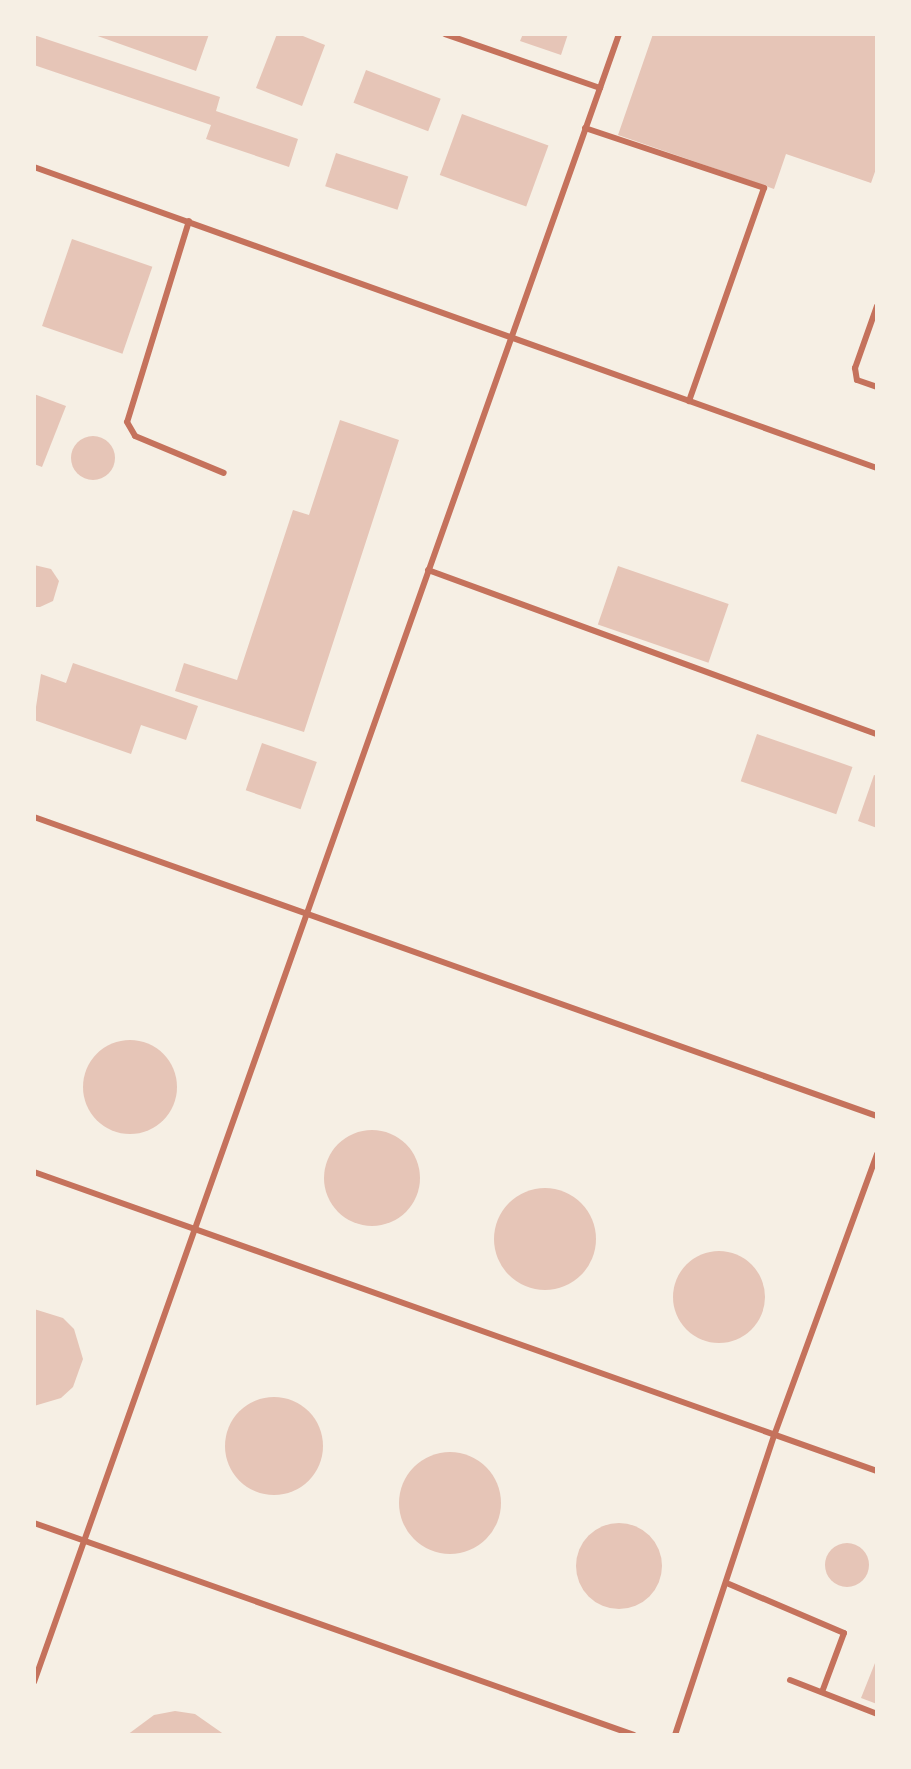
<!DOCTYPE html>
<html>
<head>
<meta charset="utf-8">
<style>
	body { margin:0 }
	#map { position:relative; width:911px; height:1769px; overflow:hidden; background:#f6efe4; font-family:"Noto Sans",sans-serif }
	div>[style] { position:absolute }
	.building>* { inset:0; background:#e6c5b7; transform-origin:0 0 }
	.round { border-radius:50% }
	.service>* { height:6px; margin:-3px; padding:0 3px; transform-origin:3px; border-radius:3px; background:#c5725c }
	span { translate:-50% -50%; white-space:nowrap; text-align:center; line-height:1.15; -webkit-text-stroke:7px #f6efe4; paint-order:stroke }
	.frame { position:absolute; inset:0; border:36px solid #f6efe4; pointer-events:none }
</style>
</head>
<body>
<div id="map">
	<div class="building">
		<i style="clip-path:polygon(92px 34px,209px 34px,196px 71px)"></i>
		<i style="clip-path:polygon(277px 34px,298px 34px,325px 45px,302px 106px,256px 88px)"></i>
		<i style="clip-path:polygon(523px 34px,568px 34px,561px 55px,520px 41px)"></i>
		<i style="clip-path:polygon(653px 34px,877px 34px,877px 166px,871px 183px,786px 154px,774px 189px,618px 135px)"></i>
		<i style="clip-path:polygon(34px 35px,220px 97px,216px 111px,298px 139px,289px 167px,206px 139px,211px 125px,34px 65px)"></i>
		<i style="left:366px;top:70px;width:80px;height:35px;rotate:21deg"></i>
		<i style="left:462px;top:114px;width:92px;height:65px;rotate:20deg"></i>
		<i style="left:336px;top:153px;width:76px;height:35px;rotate:18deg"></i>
		<i style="left:72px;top:239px;width:85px;height:92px;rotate:19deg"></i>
		<i style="clip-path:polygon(34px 394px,66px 406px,42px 467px,34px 464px)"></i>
		<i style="clip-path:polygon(340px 420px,399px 440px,304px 732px,175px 691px,184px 663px,237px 680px,293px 510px,309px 515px)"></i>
		<i class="round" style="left:71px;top:436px;width:44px;height:44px"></i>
		<i style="clip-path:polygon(34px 565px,51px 569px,59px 581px,53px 601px,40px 607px,34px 607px)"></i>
		<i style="left:618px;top:566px;width:117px;height:62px;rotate:19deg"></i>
		<i style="clip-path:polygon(73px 663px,198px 706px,186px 740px,141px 725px,131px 754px,34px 720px,41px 674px,66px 683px)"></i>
		<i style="left:757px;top:734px;width:101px;height:50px;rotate:19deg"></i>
		<i style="left:262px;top:743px;width:58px;height:50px;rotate:19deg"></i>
		<i style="clip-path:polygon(874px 775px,877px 776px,877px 828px,858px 821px)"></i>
		<i class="round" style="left:83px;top:1040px;width:94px;height:94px"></i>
		<i class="round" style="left:324px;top:1130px;width:96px;height:96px"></i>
		<i class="round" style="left:494px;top:1188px;width:102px;height:102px"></i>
		<i class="round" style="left:673px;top:1251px;width:92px;height:92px"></i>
		<i style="clip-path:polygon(34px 1309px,63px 1318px,74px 1329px,83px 1359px,73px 1387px,61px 1398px,34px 1406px)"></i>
		<i class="round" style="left:225px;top:1397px;width:98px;height:98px"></i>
		<i class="round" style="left:399px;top:1452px;width:102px;height:102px"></i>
		<i class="round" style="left:576px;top:1523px;width:86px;height:86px"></i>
		<i class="round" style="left:825px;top:1543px;width:44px;height:44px"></i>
		<i style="clip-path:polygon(877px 1658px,877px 1704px,861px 1698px)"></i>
		<i style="clip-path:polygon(175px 1711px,195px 1714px,225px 1735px,127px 1735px,154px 1715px)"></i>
	</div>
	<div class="service">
		<i style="left:600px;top:88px;width:57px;rotate:-70.6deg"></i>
		<i style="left:585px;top:128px;width:189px;rotate:18.5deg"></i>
		<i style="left:764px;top:188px;width:226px;rotate:109.4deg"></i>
		<i style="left:34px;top:167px;width:895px;rotate:19.65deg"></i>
		<i style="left:189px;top:221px;width:210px;rotate:107.1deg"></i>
		<i style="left:127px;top:422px;width:16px;rotate:60deg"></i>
		<i style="left:135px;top:436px;width:96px;rotate:22.6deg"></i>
		<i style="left:877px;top:306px;width:66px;rotate:109.5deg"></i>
		<i style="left:855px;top:368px;width:12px;rotate:81deg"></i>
		<i style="left:857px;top:380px;width:21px;rotate:19deg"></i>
		<i style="left:428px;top:570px;width:478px;rotate:20.1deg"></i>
		<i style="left:34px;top:817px;width:894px;rotate:19.53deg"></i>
		<i style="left:34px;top:1172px;width:894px;rotate:19.53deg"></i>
		<i style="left:34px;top:1523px;width:636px;rotate:19.46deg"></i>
		<i style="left:729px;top:1584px;width:125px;rotate:23.1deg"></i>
		<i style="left:844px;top:1633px;width:63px;rotate:110.4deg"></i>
		<i style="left:790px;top:1680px;width:93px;rotate:21.3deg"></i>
		<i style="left:34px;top:1682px;width:1692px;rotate:-70.45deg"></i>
		<i style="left:600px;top:88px;width:164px;rotate:-160.8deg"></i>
		<i style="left:675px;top:1735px;width:318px;rotate:-71.7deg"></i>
		<i style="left:775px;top:1433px;width:297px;rotate:-69.9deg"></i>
	</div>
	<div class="frame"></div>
</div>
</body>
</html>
